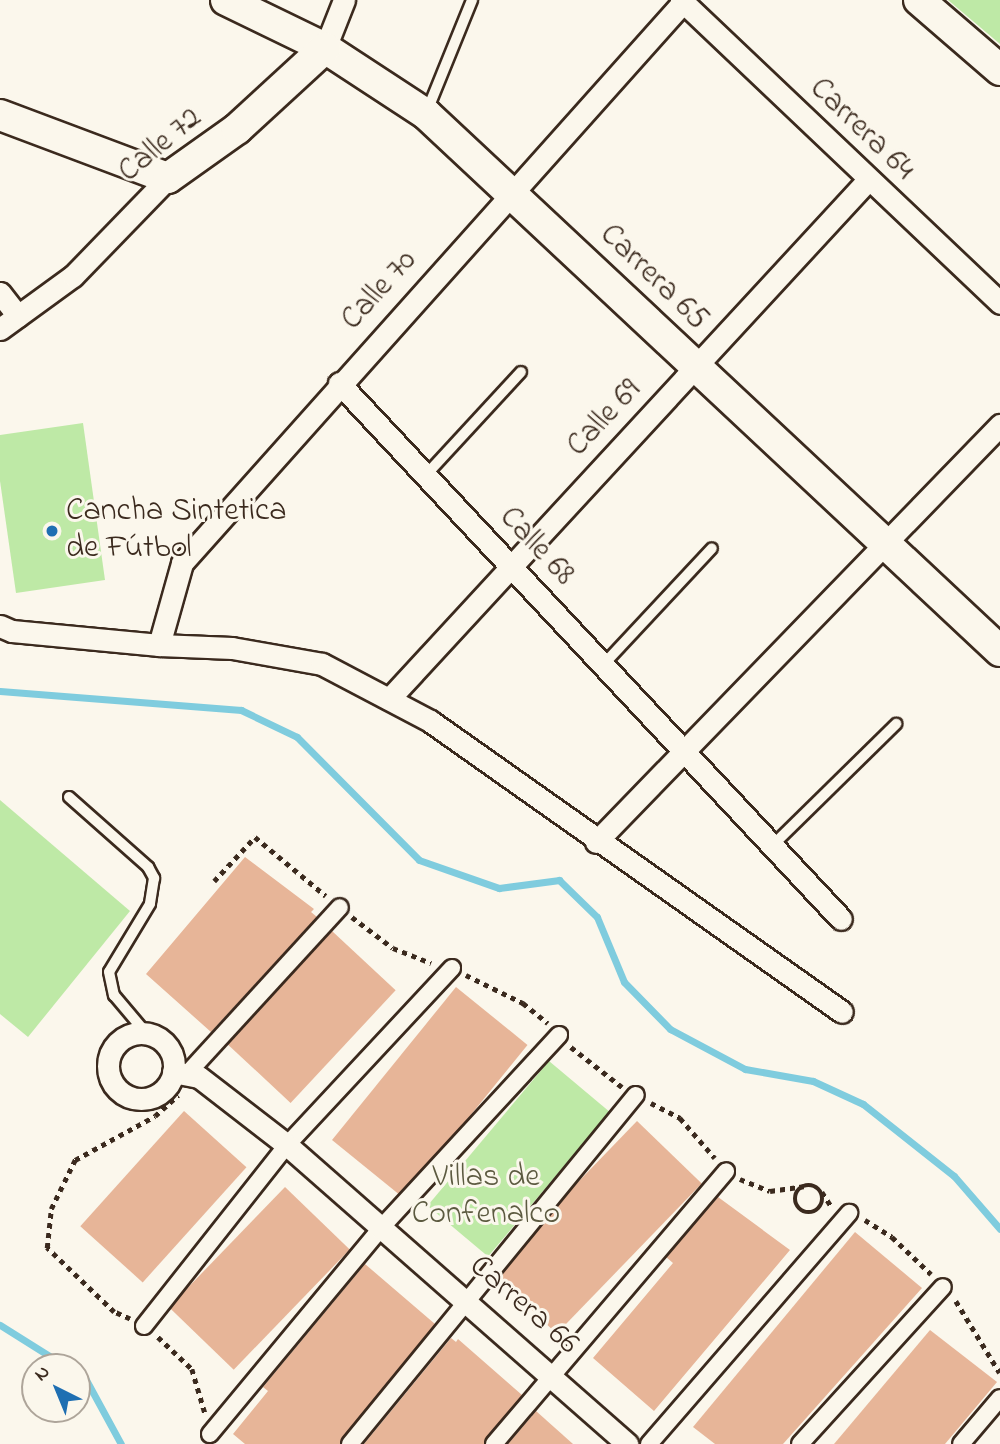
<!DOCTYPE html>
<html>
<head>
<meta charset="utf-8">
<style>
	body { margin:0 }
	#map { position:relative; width:1000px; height:1444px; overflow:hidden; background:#fbf7ec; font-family:"Indie Flower",sans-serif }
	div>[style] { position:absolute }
	.green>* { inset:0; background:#bee9a6; transform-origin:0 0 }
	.stream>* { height:7px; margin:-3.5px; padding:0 3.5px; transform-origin:3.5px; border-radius:3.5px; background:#7fccde }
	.building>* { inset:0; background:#e7b598; transform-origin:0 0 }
	.path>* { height:4.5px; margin-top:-2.25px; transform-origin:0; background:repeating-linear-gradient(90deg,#3b2a1e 0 5px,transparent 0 10px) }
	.path>.ring { margin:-2.25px; padding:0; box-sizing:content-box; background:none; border:4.5px solid #3b2a1e; border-radius:50% }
	.roads { filter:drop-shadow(2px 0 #3b2a1e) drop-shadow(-2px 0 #3b2a1e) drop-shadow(0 2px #3b2a1e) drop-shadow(0 -2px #3b2a1e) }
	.service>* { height:10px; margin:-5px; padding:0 5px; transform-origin:5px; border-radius:5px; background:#fbf7ec }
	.pedestrian>* { height:16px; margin:-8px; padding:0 8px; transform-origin:8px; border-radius:8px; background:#fbf7ec }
	.minor>* { height:21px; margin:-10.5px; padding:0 10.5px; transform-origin:10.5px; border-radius:10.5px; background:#fbf7ec }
	.minor>.ring { margin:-10.5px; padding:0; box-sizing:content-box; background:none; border:21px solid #fbf7ec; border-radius:50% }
	.secondary>* { height:30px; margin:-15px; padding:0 15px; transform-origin:15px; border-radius:15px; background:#fbf7ec }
	.dots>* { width:19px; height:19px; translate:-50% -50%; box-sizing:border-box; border:4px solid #fbf7ec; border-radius:50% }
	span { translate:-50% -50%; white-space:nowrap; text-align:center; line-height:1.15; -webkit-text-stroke:6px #fbf7ec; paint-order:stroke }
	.street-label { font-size:32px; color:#3b2a1e }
	.poi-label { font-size:32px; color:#3b2a1e }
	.left { translate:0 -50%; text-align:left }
	.park-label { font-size:32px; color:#5c5a40 }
	.north { position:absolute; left:21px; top:1353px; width:70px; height:70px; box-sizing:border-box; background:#fbf7ec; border:2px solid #aea59a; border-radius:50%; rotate:317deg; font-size:19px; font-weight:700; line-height:28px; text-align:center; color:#3b2a1e }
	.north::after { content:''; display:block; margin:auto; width:24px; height:32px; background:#1f6fb2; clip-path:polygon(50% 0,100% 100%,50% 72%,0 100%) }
</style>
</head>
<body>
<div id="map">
	<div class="green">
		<i style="clip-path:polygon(948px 0,1000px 0,1000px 44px)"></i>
		<i style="clip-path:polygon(83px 423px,105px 580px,16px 593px,0 481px,0 435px)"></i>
		<i style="clip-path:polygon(0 800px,130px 911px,28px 1037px,0 1014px)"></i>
		<i style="left:549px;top:1061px;width:79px;height:189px;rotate:40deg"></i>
	</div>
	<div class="stream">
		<i style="left:0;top:691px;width:242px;rotate:4.5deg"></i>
		<i style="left:241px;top:710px;width:62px;rotate:25.7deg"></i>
		<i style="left:297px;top:737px;width:173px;rotate:45.2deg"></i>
		<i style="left:419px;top:860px;width:85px;rotate:19.3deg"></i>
		<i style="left:499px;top:888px;width:61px;rotate:-7.6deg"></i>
		<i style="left:559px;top:880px;width:53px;rotate:44.2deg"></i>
		<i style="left:597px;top:917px;width:70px;rotate:67.4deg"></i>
		<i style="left:624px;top:982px;width:66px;rotate:45.6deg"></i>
		<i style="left:670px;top:1029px;width:85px;rotate:28.1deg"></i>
		<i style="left:745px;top:1069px;width:69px;rotate:10deg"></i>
		<i style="left:813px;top:1081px;width:55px;rotate:24.7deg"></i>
		<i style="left:863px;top:1104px;width:116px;rotate:38.4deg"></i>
		<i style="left:954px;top:1176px;width:70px;rotate:49deg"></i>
		<i style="left:0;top:1325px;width:79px;rotate:32.1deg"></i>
		<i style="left:77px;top:1373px;width:9px;rotate:32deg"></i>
		<i style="left:85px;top:1378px;width:75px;rotate:61.4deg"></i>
	</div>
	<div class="building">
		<i style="clip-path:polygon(245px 857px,314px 909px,311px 912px,317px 917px,211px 1032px,146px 974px)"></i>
		<i style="left:332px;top:931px;width:87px;height:154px;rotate:43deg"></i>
		<i style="left:456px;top:987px;width:92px;height:197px;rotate:39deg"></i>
		<i style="left:184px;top:1111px;width:84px;height:155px;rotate:42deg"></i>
		<i style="left:637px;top:1121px;width:90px;height:209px;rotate:44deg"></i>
		<i style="left:285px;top:1187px;width:90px;height:167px;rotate:44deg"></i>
		<i style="clip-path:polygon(718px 1197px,790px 1250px,654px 1411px,593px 1358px,673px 1263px,666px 1257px)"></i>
		<i style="clip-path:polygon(855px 1232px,922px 1288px,783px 1444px,715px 1444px,693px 1427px)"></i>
		<i style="clip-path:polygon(365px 1264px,435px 1324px,340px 1444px,245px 1444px,233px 1434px,268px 1391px,263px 1387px)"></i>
		<i style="clip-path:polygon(930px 1330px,997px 1382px,945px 1444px,834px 1444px)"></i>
		<i style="clip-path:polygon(451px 1338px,456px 1342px,458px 1339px,522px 1395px,484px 1444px,364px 1444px)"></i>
		<i style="clip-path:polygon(536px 1411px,573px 1444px,508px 1444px)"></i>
	</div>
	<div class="path">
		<i style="left:214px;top:881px;width:60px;rotate:-47deg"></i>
		<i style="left:255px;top:837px;width:92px;rotate:39.7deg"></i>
		<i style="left:352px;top:917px;width:51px;rotate:37.1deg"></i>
		<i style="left:393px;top:948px;width:41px;rotate:21.5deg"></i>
		<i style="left:466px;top:975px;width:64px;rotate:26.2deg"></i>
		<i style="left:523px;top:1003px;width:32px;rotate:39deg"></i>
		<i style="left:571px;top:1047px;width:65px;rotate:38.1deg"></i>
		<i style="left:651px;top:1103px;width:33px;rotate:27deg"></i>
		<i style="left:680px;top:1118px;width:53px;rotate:48.8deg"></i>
		<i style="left:740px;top:1179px;width:32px;rotate:22deg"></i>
		<i style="left:770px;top:1191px;width:34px;rotate:-8deg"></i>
		<i class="ring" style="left:795px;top:1185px;width:23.5px;height:23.5px"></i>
		<i style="left:822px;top:1192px;width:17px;rotate:57deg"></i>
		<i style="left:865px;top:1220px;width:32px;rotate:32deg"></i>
		<i style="left:892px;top:1237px;width:54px;rotate:43.5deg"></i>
		<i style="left:956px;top:1301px;width:84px;rotate:58.6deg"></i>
		<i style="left:130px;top:1319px;width:17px;rotate:-156deg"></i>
		<i style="left:114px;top:1312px;width:93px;rotate:-136.3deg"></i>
		<i style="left:47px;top:1248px;width:39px;rotate:-84deg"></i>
		<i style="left:51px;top:1209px;width:55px;rotate:-63.9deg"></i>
		<i style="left:75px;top:1160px;width:91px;rotate:-28.8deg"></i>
		<i style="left:155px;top:1116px;width:31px;rotate:-42deg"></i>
		<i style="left:158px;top:1337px;width:47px;rotate:43.3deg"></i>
		<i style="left:192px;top:1369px;width:46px;rotate:73.5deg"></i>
	</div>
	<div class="roads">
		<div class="service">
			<i style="left:427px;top:111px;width:120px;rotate:-67.9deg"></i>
			<i style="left:426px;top:475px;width:140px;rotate:-47.3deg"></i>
			<i style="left:604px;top:664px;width:158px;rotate:-47deg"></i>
			<i style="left:69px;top:797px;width:106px;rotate:41.5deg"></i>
			<i style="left:148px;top:867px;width:13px;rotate:61deg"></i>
			<i style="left:154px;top:878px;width:26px;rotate:99deg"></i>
			<i style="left:150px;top:904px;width:79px;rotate:121.1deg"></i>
			<i style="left:109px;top:972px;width:24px;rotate:78deg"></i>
			<i style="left:114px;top:995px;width:51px;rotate:49.8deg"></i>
			<i style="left:773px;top:845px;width:173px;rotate:-44.5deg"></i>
		</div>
		<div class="pedestrian">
			<i style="left:187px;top:1074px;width:226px;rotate:-47.5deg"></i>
			<i style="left:144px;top:1326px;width:231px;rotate:-51.7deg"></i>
			<i style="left:287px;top:1145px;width:242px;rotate:-47deg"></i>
			<i style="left:210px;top:1434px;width:266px;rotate:-50.3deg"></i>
			<i style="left:380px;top:1229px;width:264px;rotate:-47.3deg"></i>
			<i style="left:350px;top:1444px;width:451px;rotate:-50.7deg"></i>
			<i style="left:494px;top:1444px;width:358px;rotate:-49.6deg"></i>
			<i style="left:649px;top:1444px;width:306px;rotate:-49.1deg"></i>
			<i style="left:800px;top:1444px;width:212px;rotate:-47.7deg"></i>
			<i style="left:961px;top:1444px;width:60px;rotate:-49.7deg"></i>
		</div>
		<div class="minor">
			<i style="left:681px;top:0;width:440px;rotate:43.5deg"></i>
			<i style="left:325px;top:48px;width:52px;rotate:-68.4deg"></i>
			<i style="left:0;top:293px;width:29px;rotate:52deg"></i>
			<i style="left:0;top:329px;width:90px;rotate:-36deg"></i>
			<i style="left:73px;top:276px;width:136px;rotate:-45.9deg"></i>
			<i style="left:339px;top:383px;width:734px;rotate:46.88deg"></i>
			<i style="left:0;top:626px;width:13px;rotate:23deg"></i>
			<i style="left:12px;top:631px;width:148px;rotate:5.4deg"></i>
			<i style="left:159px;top:645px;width:73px;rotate:2.4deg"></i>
			<i style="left:232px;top:648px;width:91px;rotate:10.1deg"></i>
			<i style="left:322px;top:664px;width:122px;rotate:27.8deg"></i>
			<i style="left:430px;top:721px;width:504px;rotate:35.23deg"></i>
			<i style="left:159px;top:645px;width:85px;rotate:-74.3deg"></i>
			<i style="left:182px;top:563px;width:755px;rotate:-48.22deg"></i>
			<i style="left:389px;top:699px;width:705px;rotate:-47.3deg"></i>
			<i style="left:596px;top:842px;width:581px;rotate:-45.91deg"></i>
			<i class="ring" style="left:108px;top:1033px;width:45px;height:45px"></i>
			<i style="left:173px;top:1072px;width:26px;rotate:11deg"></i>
			<i style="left:199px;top:1077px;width:111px;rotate:37.7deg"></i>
			<i style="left:287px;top:1145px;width:453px;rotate:41.3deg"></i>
		</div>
		<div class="secondary">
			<i style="left:226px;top:0;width:110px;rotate:25.9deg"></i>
			<i style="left:325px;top:48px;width:121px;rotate:33.2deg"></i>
			<i style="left:426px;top:114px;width:786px;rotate:43.09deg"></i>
			<i style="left:919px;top:0;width:107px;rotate:40.8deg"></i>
			<i style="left:0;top:115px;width:179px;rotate:20.6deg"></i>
			<i style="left:168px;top:178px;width:85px;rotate:-35.4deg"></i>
			<i style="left:237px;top:129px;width:120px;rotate:-42.6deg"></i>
		</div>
	</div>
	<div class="dots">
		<i style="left:52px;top:531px;background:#1f6fb2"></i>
	</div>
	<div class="street-label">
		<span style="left:861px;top:130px;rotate:44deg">Carrera 64</span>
		<span style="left:161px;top:146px;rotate:-40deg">Calle 72</span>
		<span style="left:653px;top:278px;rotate:44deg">Carrera 65</span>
		<span style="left:380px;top:291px;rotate:-48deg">Calle 70</span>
		<span style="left:605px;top:419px;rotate:-47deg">Calle 69</span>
		<span style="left:536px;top:547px;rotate:47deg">Calle 68</span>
		<span style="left:523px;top:1306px;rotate:41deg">Carrera 66</span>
	</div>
	<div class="poi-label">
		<span class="left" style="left:66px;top:531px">Cancha Sintetica<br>de Fútbol</span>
	</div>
	<div class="park-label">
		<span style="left:486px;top:1197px">Villas de<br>Confenalco</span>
	</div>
	<div class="north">N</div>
</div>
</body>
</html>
